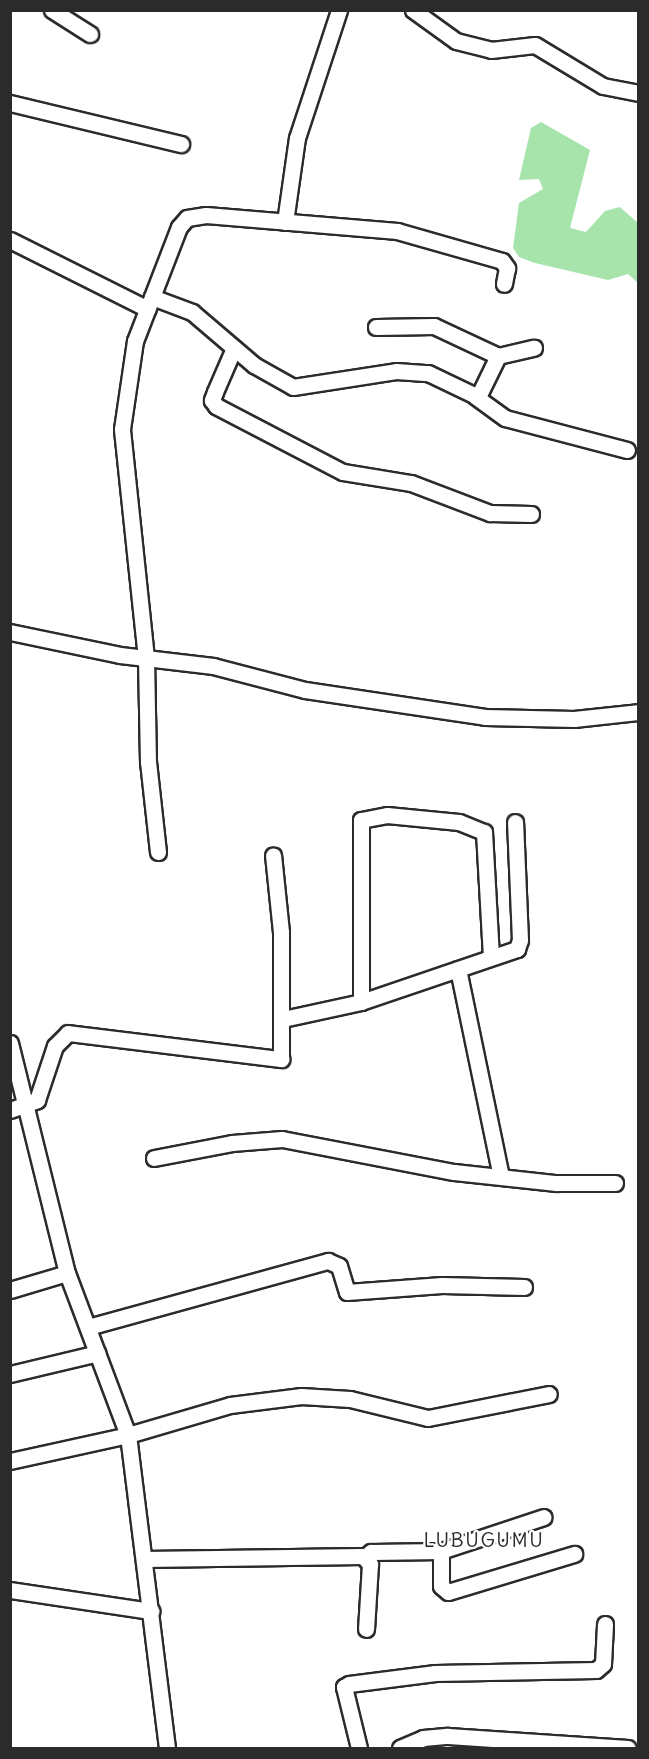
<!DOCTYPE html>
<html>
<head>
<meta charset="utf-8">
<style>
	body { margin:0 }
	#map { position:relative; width:649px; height:1759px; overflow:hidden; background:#fff; font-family:Delius,sans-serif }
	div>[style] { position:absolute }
	.green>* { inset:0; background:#a6e4ac }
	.roads { filter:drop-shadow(2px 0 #2b2b2b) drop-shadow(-2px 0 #2b2b2b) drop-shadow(0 2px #2b2b2b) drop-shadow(0 -2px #2b2b2b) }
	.minor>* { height:15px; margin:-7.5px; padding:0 7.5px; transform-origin:7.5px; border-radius:7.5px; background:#fff }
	span { translate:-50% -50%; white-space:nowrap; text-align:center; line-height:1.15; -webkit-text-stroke:4.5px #fff; paint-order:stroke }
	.quarter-label { font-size:20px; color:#2b2b2b; letter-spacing:1.5px }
	.frame { position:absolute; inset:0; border:12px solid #2b2b2b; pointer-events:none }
</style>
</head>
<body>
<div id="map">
	<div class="green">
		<i style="clip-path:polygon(541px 122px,590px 150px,570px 228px,586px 232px,605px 211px,620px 207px,638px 223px,638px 283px,628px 274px,608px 280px,535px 263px,519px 257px,513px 248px,519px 203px,543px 189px,539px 179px,519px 180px,531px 128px)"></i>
	</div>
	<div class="roads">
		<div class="minor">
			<i style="left:52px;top:10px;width:45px;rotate:32.3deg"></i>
			<i style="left:413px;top:10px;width:53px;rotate:35.8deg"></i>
			<i style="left:456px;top:41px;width:36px;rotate:14deg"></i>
			<i style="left:491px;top:50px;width:44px;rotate:-6.5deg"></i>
			<i style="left:535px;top:45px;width:79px;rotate:31.1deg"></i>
			<i style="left:603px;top:86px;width:36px;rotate:11deg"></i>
			<i style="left:10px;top:103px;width:176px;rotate:13.5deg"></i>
			<i style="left:285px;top:222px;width:85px;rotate:-81.9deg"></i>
			<i style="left:297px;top:138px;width:135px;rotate:-71.8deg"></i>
			<i style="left:10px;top:240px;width:154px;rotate:26.6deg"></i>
			<i style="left:152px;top:297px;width:43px;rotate:20.6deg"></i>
			<i style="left:192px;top:312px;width:82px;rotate:40.5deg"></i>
			<i style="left:254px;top:365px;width:45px;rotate:29.4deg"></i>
			<i style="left:293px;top:387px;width:104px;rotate:-8.8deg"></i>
			<i style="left:396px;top:371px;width:32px;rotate:4deg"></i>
			<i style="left:428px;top:373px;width:55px;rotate:25.6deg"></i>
			<i style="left:478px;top:397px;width:46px;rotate:-64deg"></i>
			<i style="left:498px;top:356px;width:37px;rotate:-13deg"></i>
			<i style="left:376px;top:327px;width:58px;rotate:-1deg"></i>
			<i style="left:434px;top:326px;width:71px;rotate:25.1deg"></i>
			<i style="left:234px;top:348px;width:48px;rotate:113.4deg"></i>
			<i style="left:215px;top:392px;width:9px;rotate:111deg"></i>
			<i style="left:212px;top:400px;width:7px;rotate:56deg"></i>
			<i style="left:216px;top:406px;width:143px;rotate:27.5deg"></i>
			<i style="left:343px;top:472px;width:69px;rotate:9.2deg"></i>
			<i style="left:411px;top:483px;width:85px;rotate:20.8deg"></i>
			<i style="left:490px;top:513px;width:41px;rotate:1.4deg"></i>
			<i style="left:476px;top:397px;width:36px;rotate:36deg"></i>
			<i style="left:505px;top:418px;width:126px;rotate:14.7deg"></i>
			<i style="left:10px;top:632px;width:112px;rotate:11.8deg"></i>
			<i style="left:120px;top:655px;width:94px;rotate:6.7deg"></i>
			<i style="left:213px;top:666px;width:95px;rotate:14.6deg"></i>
			<i style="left:305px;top:690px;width:182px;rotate:8.5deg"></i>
			<i style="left:485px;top:717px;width:89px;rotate:1.3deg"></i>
			<i style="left:574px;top:719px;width:64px;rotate:-6.2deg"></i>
			<i style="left:158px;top:852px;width:91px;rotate:-96.3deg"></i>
			<i style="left:148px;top:762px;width:104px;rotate:-91.1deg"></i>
			<i style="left:146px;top:658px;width:230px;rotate:-96deg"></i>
			<i style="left:122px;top:429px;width:89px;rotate:-81.6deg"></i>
			<i style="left:135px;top:341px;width:122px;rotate:-68.9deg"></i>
			<i style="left:179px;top:227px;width:12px;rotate:-48deg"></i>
			<i style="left:187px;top:218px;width:19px;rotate:-9deg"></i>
			<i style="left:206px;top:215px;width:192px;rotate:4.8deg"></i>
			<i style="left:397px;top:231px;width:109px;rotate:15.9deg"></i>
			<i style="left:502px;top:261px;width:9px;rotate:54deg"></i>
			<i style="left:507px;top:268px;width:16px;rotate:101deg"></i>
			<i style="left:458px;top:969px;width:211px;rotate:78.3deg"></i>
			<i style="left:361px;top:1002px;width:182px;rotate:-90deg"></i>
			<i style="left:361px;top:820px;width:26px;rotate:-11deg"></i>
			<i style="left:387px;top:815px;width:72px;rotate:5.6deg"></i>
			<i style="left:459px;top:822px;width:27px;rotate:22deg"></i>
			<i style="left:484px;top:832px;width:125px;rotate:86.8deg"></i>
			<i style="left:283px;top:1019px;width:80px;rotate:-12.3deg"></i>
			<i style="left:361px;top:1002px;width:165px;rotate:-18.8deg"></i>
			<i style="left:517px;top:949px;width:9px;rotate:-72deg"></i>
			<i style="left:520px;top:940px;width:118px;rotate:-92.4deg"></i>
			<i style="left:10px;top:1043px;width:237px;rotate:76.1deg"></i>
			<i style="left:67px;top:1273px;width:173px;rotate:69.4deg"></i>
			<i style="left:128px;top:1435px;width:315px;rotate:82.9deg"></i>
			<i style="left:10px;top:1110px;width:29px;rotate:-20deg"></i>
			<i style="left:37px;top:1100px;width:57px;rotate:-71.6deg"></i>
			<i style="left:55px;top:1046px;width:18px;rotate:-45deg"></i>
			<i style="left:68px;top:1033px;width:215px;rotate:7deg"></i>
			<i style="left:281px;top:1059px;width:127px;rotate:-90deg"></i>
			<i style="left:281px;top:932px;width:77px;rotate:-95.9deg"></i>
			<i style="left:154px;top:1158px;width:79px;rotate:-10.9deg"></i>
			<i style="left:232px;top:1143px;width:50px;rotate:-4.6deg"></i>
			<i style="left:282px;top:1139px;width:175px;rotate:10.9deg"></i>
			<i style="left:454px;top:1172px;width:103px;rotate:6.2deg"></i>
			<i style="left:556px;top:1183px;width:59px"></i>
			<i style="left:10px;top:1290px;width:59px;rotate:-16.6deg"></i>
			<i style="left:88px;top:1327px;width:249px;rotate:-15.4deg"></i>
			<i style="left:328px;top:1261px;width:12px;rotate:24deg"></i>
			<i style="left:339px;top:1266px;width:27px;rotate:73deg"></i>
			<i style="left:347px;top:1292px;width:95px;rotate:-4.2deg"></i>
			<i style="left:442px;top:1285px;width:82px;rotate:1.4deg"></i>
			<i style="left:10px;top:1374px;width:90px;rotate:-13.4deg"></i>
			<i style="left:10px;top:1461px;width:121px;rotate:-12.4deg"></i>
			<i style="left:128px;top:1435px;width:106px;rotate:-16.4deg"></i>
			<i style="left:230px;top:1405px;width:72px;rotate:-7.2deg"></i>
			<i style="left:301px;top:1396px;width:49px;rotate:3.5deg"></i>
			<i style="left:350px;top:1399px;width:80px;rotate:13.7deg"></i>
			<i style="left:428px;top:1418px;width:123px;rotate:-11.2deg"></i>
			<i style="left:441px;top:1551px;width:35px;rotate:90deg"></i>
			<i style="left:441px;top:1586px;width:9px;rotate:41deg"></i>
			<i style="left:448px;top:1592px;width:132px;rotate:-16.8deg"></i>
			<i style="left:365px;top:1557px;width:8px;rotate:-40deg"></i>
			<i style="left:371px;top:1552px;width:70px;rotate:-0.8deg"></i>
			<i style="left:441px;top:1551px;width:108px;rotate:-18.3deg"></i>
			<i style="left:144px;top:1559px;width:219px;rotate:-0.8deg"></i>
			<i style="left:363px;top:1556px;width:11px;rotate:49deg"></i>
			<i style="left:370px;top:1564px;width:65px;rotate:93.5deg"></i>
			<i style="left:10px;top:1590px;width:143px;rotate:8.5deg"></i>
			<i style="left:359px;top:1748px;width:63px;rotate:-103.8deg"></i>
			<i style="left:344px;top:1687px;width:6px;rotate:-31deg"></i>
			<i style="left:349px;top:1684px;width:87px;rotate:-7.3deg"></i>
			<i style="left:435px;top:1673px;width:161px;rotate:-1.1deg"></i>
			<i style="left:596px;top:1670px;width:9px;rotate:-41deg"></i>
			<i style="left:603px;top:1664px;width:40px;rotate:-87.1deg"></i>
			<i style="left:400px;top:1748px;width:25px;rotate:-23deg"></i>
			<i style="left:423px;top:1738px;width:25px;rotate:-5deg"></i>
			<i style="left:448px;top:1736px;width:180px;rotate:3.8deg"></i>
		</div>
	</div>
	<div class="quarter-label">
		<span style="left:484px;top:1539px">LUBUGUMU</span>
	</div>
	<div class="frame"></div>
</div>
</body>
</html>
